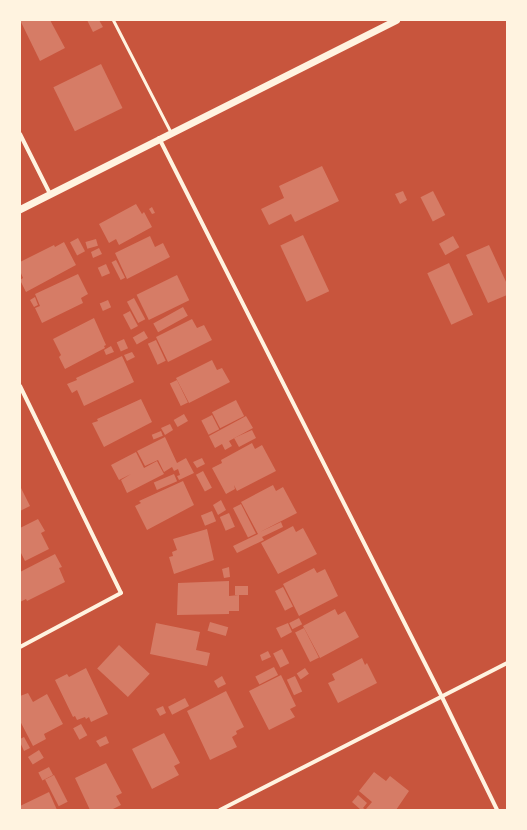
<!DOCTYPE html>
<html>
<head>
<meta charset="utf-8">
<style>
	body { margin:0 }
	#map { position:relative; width:527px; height:830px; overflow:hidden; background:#c8553d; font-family:"Zilla Slab",serif }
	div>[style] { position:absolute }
	.building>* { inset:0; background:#d67c66; transform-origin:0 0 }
	.service>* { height:3px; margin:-1.5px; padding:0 1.5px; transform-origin:1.5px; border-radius:1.5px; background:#fff3e0 }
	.minor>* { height:4px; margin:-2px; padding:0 2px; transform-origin:2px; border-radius:2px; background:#fff3e0 }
	.tertiary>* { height:7px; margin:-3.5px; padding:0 3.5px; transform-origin:3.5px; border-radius:3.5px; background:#fff3e0 }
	span { translate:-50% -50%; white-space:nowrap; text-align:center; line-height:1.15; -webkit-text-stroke:3px #fff3e0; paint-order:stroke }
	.frame { position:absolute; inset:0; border:21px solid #fff3e0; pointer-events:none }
</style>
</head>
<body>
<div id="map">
	<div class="building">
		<i style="clip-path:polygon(20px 20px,50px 20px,65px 48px,40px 61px)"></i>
		<i style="clip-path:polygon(87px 20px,99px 20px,103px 27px,93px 32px)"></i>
		<i style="left:101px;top:64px;width:49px;height:53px;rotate:64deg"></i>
		<i style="clip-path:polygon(322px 166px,339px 201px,295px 222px,291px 214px,269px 225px,261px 209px,284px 198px,279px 186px)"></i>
		<i style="clip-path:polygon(403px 191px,407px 200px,400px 204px,395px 194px)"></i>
		<i style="left:433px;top:191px;width:27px;height:14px;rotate:63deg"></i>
		<i style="clip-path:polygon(136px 204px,142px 214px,144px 212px,152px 227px,119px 245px,116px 239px,109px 243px,99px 224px)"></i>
		<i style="clip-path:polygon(152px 207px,155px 213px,152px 214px,149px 209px)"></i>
		<i style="left:303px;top:235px;width:62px;height:25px;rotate:65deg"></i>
		<i style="clip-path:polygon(150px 236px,155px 247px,163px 243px,170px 257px,127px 279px,115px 253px)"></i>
		<i style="left:453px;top:236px;width:13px;height:16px;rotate:61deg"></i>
		<i style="left:78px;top:238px;width:15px;height:9px;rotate:62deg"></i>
		<i style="left:96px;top:239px;width:7px;height:11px;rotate:74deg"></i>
		<i style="clip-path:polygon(64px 242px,76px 265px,26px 292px,20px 280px,23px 278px,20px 271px,20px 262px,54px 245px,55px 247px)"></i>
		<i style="clip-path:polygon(489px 245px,507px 284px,507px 295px,488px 303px,466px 255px)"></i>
		<i style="clip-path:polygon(99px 248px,102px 254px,93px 258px,91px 252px)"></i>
		<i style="left:116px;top:260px;width:20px;height:5px;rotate:63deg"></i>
		<i style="left:449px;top:263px;width:57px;height:24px;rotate:65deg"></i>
		<i style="left:106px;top:264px;width:10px;height:9px;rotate:66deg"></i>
		<i style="clip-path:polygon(78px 274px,88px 294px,81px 298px,83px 303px,42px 323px,35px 308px,40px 306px,35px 294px)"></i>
		<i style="left:177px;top:275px;width:28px;height:45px;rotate:64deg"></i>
		<i style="clip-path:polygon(35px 297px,38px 305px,34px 307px,30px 300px)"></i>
		<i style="left:134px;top:298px;width:24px;height:8px;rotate:62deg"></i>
		<i style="left:108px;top:300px;width:8px;height:9px;rotate:67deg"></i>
		<i style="left:183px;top:307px;width:10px;height:34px;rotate:61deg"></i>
		<i style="left:130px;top:311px;width:17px;height:8px;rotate:62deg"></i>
		<i style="clip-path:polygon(94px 318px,106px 345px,104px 346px,105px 348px,65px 369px,59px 357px,61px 355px,53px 339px)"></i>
		<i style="clip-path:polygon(192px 319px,197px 328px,204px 325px,212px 340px,168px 362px,156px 337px)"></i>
		<i style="left:144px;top:331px;width:8px;height:13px;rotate:60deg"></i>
		<i style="left:124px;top:339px;width:10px;height:8px;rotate:66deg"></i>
		<i style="left:156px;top:340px;width:23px;height:9px;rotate:65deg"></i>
		<i style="clip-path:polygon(111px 346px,114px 352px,106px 355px,104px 350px)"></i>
		<i style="clip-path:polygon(132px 352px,135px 357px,127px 361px,124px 355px)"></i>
		<i style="clip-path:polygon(122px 356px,134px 382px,84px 406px,77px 390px,72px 393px,67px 384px,77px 380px,76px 378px)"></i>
		<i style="clip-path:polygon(212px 360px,217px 370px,222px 368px,230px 382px,189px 403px,176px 378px)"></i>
		<i style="left:177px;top:380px;width:25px;height:8px;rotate:64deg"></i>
		<i style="clip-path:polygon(141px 399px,152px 422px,104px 447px,92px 423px,98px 421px,97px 419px)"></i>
		<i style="left:236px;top:400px;width:18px;height:27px;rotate:63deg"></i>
		<i style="left:184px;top:414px;width:8px;height:12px;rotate:60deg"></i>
		<i style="left:212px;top:415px;width:16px;height:12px;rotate:63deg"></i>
		<i style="clip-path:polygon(246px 416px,253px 428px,229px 441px,232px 446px,225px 450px,222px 444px,215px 448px,209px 436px)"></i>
		<i style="clip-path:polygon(170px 424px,173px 430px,165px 435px,161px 428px)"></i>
		<i style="clip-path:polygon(252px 430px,256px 438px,239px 447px,234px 438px)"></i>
		<i style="left:161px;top:431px;width:5px;height:10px;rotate:68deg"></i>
		<i style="clip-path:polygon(165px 437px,177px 463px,186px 458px,194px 473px,179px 480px,177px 476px,180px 475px,178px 469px,174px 471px,172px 467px,164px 472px,158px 460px,145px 466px,137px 451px)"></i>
		<i style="clip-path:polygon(252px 443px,255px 449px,262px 445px,276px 471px,237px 491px,234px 485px,235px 489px,226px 494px,212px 468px,222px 463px,221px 460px)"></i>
		<i style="clip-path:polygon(136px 452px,144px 468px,157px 461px,164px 474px,127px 493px,121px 480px,131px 474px,119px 480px,111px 465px)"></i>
		<i style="clip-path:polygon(202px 458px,205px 464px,197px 468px,193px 462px)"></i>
		<i style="left:203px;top:471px;width:19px;height:8px;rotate:62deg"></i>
		<i style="left:174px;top:474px;width:8px;height:22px;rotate:67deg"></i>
		<i style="clip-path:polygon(183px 481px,194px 505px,147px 530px,135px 506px,141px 503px,139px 501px)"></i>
		<i style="clip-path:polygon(273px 485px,276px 491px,283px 487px,297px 513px,260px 532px,281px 522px,283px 527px,262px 537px,264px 540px,237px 553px,233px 546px,258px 534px,241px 502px)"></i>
		<i style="clip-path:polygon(20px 486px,30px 506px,20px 511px)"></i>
		<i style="clip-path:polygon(221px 500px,226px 510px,218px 515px,213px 505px)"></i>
		<i style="left:241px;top:504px;width:33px;height:9px;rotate:63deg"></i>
		<i style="left:212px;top:511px;width:11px;height:12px;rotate:68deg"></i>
		<i style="left:229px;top:513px;width:15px;height:10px;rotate:67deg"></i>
		<i style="clip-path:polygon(38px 519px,45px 531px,41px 533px,49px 549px,25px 561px,20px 551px,20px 528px)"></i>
		<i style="clip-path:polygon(293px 526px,296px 532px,303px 528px,317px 554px,278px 574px,261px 543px)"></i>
		<i style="clip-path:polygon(207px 529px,214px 560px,174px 574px,169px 557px,173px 556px,172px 552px,177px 550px,173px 539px)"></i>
		<i style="clip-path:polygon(55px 554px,62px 567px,59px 568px,65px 582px,27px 601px,26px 599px,20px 602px,20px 572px)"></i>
		<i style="clip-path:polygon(229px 567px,230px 577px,224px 578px,222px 569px)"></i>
		<i style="clip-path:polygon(314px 568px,317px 573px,325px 569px,338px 596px,299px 616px,283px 584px)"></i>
		<i style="clip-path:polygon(229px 581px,229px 596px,239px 595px,239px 611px,229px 611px,229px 614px,177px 615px,178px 583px)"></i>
		<i style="left:235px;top:586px;width:13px;height:9px"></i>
		<i style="left:283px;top:587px;width:22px;height:9px;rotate:63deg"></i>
		<i style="clip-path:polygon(335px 609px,338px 615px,345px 611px,359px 637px,320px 658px,303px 626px)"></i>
		<i style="left:299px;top:618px;width:7px;height:11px;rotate:63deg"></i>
		<i style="left:210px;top:622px;width:19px;height:9px;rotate:16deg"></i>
		<i style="clip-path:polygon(156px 623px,200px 632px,196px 650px,210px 653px,207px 666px,150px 654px)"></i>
		<i style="clip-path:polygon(288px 623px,292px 632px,281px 638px,276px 628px)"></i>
		<i style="left:304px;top:628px;width:33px;height:10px;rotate:63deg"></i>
		<i style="left:119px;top:645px;width:42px;height:32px;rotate:43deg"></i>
		<i style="left:282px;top:649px;width:16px;height:10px;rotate:63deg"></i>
		<i style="clip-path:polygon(268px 651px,271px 657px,262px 661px,260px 655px)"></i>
		<i style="clip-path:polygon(362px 658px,365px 665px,367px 663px,377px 683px,338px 703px,328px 683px,335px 680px,332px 674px)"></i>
		<i style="left:274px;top:667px;width:9px;height:21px;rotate:63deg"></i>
		<i style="clip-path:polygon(86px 668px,108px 714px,91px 722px,89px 717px,86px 719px,85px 717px,77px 720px,75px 716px,73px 717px,55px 680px,67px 674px,69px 677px)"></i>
		<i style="left:305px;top:668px;width:7px;height:10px;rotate:56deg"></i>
		<i style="clip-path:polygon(281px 675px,296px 706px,290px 709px,295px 717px,269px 730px,249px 691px)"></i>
		<i style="clip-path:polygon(222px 676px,226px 684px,218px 688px,214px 681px)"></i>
		<i style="left:295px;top:676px;width:17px;height:9px;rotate:65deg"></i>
		<i style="clip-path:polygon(226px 691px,244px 727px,236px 731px,237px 734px,232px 737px,237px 747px,210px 760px,187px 711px)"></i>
		<i style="clip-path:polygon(28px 693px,33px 702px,47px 694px,63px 724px,44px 734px,46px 739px,33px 746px,20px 721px,20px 696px)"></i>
		<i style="left:185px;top:698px;width:9px;height:19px;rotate:63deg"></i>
		<i style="clip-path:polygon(163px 706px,166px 713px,160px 716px,156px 709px)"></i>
		<i style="left:81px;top:724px;width:13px;height:9px;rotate:61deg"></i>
		<i style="clip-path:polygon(164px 733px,180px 763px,174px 766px,179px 775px,152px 789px,132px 749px)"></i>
		<i style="clip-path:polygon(106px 736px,109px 743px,100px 747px,96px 741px)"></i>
		<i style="clip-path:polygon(24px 737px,30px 748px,24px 751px,20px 742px,20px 739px)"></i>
		<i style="left:39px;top:750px;width:9px;height:13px;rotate:58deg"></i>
		<i style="clip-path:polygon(106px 763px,122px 793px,116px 796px,121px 805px,111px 810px,90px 810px,75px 778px)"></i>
		<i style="left:49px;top:767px;width:9px;height:12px;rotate:63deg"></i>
		<i style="clip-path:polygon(374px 772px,386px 781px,390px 776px,409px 791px,396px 810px,366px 809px,372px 802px,359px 791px)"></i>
		<i style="left:54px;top:775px;width:30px;height:10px;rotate:63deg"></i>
		<i style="clip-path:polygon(49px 792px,57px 810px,20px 810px,20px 806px)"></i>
		<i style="clip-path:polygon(358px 795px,367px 803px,363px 808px,366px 810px,361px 810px,352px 802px)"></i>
	</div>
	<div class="service">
		<i style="left:113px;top:20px;width:127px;rotate:62.8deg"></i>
	</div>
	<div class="minor">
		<i style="left:20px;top:134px;width:67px;rotate:63.4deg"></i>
		<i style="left:159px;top:138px;width:627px;rotate:63.15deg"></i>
		<i style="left:442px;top:697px;width:126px;rotate:64deg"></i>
		<i style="left:20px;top:386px;width:230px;rotate:64deg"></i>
		<i style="left:121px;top:593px;width:115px;rotate:151.9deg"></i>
		<i style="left:220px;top:810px;width:322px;rotate:-27.1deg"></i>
	</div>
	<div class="tertiary">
		<i style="left:20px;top:209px;width:421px;rotate:-26.7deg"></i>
	</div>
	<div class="frame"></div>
</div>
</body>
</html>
